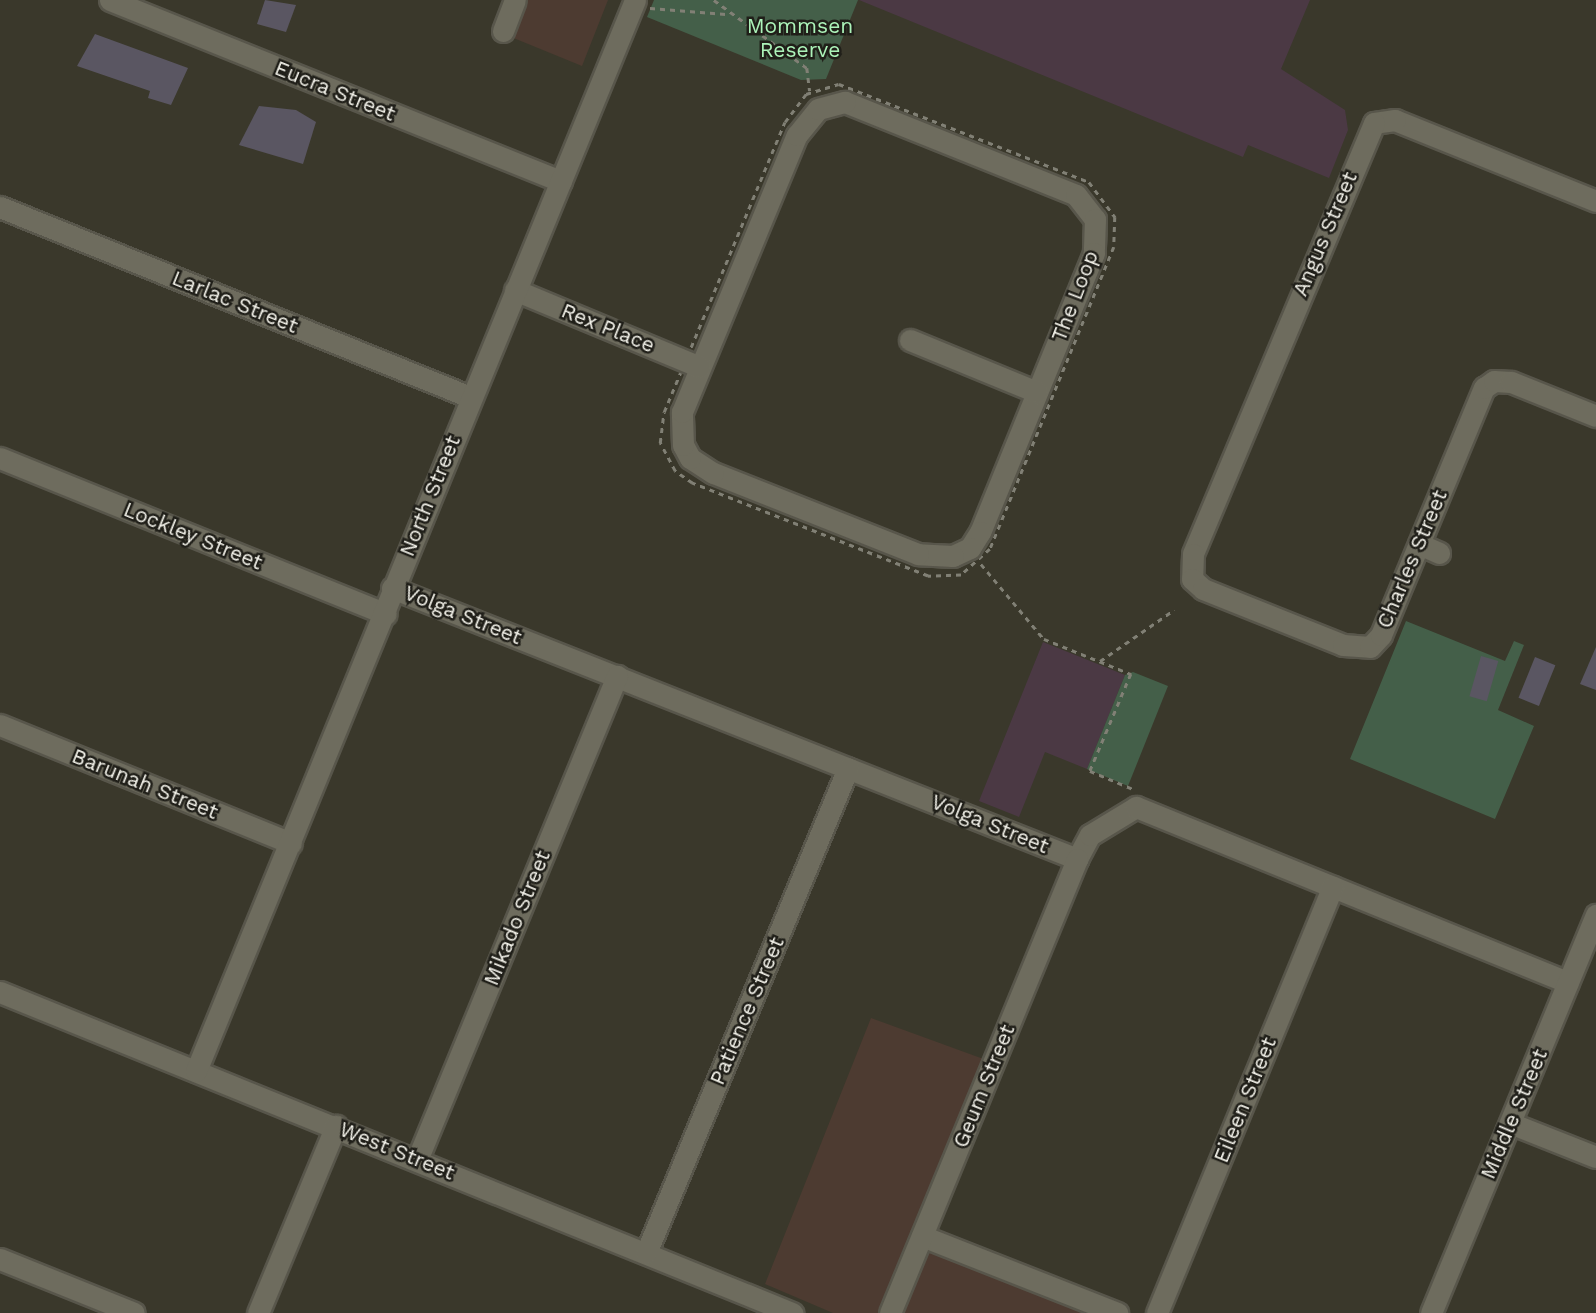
<!DOCTYPE html>
<html>
<head>
<meta charset="utf-8">
<style>
	body { margin:0 }
	#map { position:relative; width:1596px; height:1313px; overflow:hidden; background:#3a382b; font-family:"Work Sans",sans-serif }
	div>[style] { position:absolute }
	.commercial>* { inset:0; background:#4d3b31 }
	.education>* { inset:0; background:#4b3944 }
	.green>* { inset:0; background:#445f49 }
	.building>* { inset:0; background:#5a5662; transform-origin:0 0 }
	.path>* { height:2.5px; margin-top:-1.25px; transform-origin:0; background:repeating-linear-gradient(90deg,#818075 0 5px,transparent 0 10px) }
	.roads { filter:drop-shadow(2px 0 #58564b) drop-shadow(-2px 0 #58564b) drop-shadow(0 2px #58564b) drop-shadow(0 -2px #58564b) }
	.minor>* { height:21px; margin:-10.5px; padding:0 10.5px; transform-origin:10.5px; border-radius:10.5px; background:#6e6c5e }
	span { translate:-50% -50%; white-space:nowrap; text-align:center; line-height:1.15; -webkit-text-stroke:5px #201f19; paint-order:stroke }
	.park-label { font-size:21px; color:#acf3b9 }
	.street-label { font-size:21px; color:#f3f2ea }
</style>
</head>
<body>
<div id="map">
	<div class="commercial">
		<i style="clip-path:polygon(520px 0,608px 0,582px 66px,506px 35px)"></i>
		<i style="clip-path:polygon(871px 1018px,989px 1061px,925px 1231px,1130px 1313px,833px 1313px,765px 1284px)"></i>
	</div>
	<div class="education">
		<i style="clip-path:polygon(859px 0,1310px 0,1281px 69px,1345px 110px,1348px 130px,1329px 178px,1248px 145px,1243px 157px)"></i>
		<i style="clip-path:polygon(1043px 642px,1125px 675px,1087px 769px,1045px 752px,1019px 817px,979px 801px)"></i>
	</div>
	<div class="green">
		<i style="clip-path:polygon(654px 0,858px 0,826px 79px,801px 80px,647px 17px)"></i>
		<i style="clip-path:polygon(1406px 621px,1505px 661px,1514px 641px,1524px 645px,1498px 710px,1534px 726px,1495px 819px,1350px 759px)"></i>
		<i style="clip-path:polygon(1133px 672px,1168px 686px,1128px 786px,1087px 769px,1125px 675px)"></i>
	</div>
	<div class="building">
		<i style="clip-path:polygon(265px 0,296px 5px,286px 32px,257px 24px)"></i>
		<i style="clip-path:polygon(95px 34px,188px 68px,171px 105px,148px 98px,150px 91px,77px 66px)"></i>
		<i style="clip-path:polygon(259px 106px,296px 110px,316px 122px,303px 164px,239px 145px)"></i>
		<i style="clip-path:polygon(1596px 647px,1596px 690px,1580px 684px)"></i>
		<i style="left:1481px;top:656px;width:18px;height:42px;rotate:16deg"></i>
		<i style="left:1535px;top:657px;width:22px;height:44px;rotate:22deg"></i>
	</div>
	<div class="path">
		<i style="left:714px;top:0;width:115px;rotate:36.2deg"></i>
		<i style="left:807px;top:68px;width:23px;rotate:83deg"></i>
		<i style="left:650px;top:8px;width:76px;rotate:4.5deg"></i>
		<i style="left:839px;top:84px;width:269px;rotate:21.4deg"></i>
		<i style="left:1089px;top:182px;width:44px;rotate:53.4deg"></i>
		<i style="left:1115px;top:217px;width:30px;rotate:92deg"></i>
		<i style="left:1114px;top:247px;width:326px;rotate:112.3deg"></i>
		<i style="left:990px;top:549px;width:39px;rotate:138deg"></i>
		<i style="left:961px;top:575px;width:33px;rotate:178deg"></i>
		<i style="left:928px;top:576px;width:254px;rotate:-158.5deg"></i>
		<i style="left:692px;top:483px;width:21px;rotate:-145deg"></i>
		<i style="left:675px;top:471px;width:32px;rotate:-118deg"></i>
		<i style="left:660px;top:443px;width:31px;rotate:-83deg"></i>
		<i style="left:664px;top:412px;width:314px;rotate:-67.4deg"></i>
		<i style="left:785px;top:122px;width:35px;rotate:-53deg"></i>
		<i style="left:806px;top:94px;width:34px;rotate:-17deg"></i>
		<i style="left:981px;top:564px;width:98px;rotate:50deg"></i>
		<i style="left:1044px;top:639px;width:94px;rotate:21.9deg"></i>
		<i style="left:1131px;top:674px;width:105px;rotate:112.9deg"></i>
		<i style="left:1090px;top:771px;width:47px;rotate:22.7deg"></i>
		<i style="left:1100px;top:661px;width:90px;rotate:-34.6deg"></i>
	</div>
	<div class="roads">
		<div class="minor">
			<i style="left:110px;top:0;width:486px;rotate:21.9deg"></i>
			<i style="left:503px;top:31px;width:33px;rotate:-69deg"></i>
			<i style="left:845px;top:102px;width:249px;rotate:21.9deg"></i>
			<i style="left:1076px;top:195px;width:31px;rotate:52deg"></i>
			<i style="left:1095px;top:219px;width:34px;rotate:92deg"></i>
			<i style="left:1094px;top:253px;width:301px;rotate:112.2deg"></i>
			<i style="left:980px;top:532px;width:19px;rotate:122deg"></i>
			<i style="left:970px;top:548px;width:19px;rotate:155deg"></i>
			<i style="left:953px;top:556px;width:35px;rotate:-177deg"></i>
			<i style="left:918px;top:554px;width:220px;rotate:-158.4deg"></i>
			<i style="left:713px;top:473px;width:27px;rotate:-147deg"></i>
			<i style="left:690px;top:458px;width:15px;rotate:-118deg"></i>
			<i style="left:683px;top:445px;width:33px;rotate:-92deg"></i>
			<i style="left:682px;top:412px;width:300px;rotate:-67.5deg"></i>
			<i style="left:797px;top:135px;width:33px;rotate:-51deg"></i>
			<i style="left:818px;top:109px;width:28px;rotate:-15deg"></i>
			<i style="left:1596px;top:201px;width:217px;rotate:-158.1deg"></i>
			<i style="left:1395px;top:120px;width:21px;rotate:172deg"></i>
			<i style="left:1374px;top:123px;width:467px;rotate:112.8deg"></i>
			<i style="left:1193px;top:554px;width:25px;rotate:92deg"></i>
			<i style="left:1192px;top:579px;width:15px;rotate:42deg"></i>
			<i style="left:1203px;top:589px;width:151px;rotate:21.8deg"></i>
			<i style="left:1343px;top:645px;width:27px;rotate:4deg"></i>
			<i style="left:1370px;top:647px;width:16px;rotate:-47deg"></i>
			<i style="left:1381px;top:635px;width:268px;rotate:-67.4deg"></i>
			<i style="left:1484px;top:388px;width:12px;rotate:-35deg"></i>
			<i style="left:1494px;top:381px;width:17px;rotate:3deg"></i>
			<i style="left:1511px;top:382px;width:92px;rotate:21.8deg"></i>
			<i style="left:0;top:207px;width:507px;rotate:22.01deg"></i>
			<i style="left:515px;top:290px;width:200px;rotate:22.6deg"></i>
			<i style="left:910px;top:340px;width:137px;rotate:22.3deg"></i>
			<i style="left:0;top:458px;width:416px;rotate:22deg"></i>
			<i style="left:1419px;top:544px;width:22px;rotate:24deg"></i>
			<i style="left:392px;top:588px;width:737px;rotate:21.58deg"></i>
			<i style="left:1077px;top:859px;width:27px;rotate:-62deg"></i>
			<i style="left:1090px;top:835px;width:54px;rotate:-31.3deg"></i>
			<i style="left:1136px;top:807px;width:466px;rotate:22.1deg"></i>
			<i style="left:0;top:725px;width:314px;rotate:22.1deg"></i>
			<i style="left:0;top:992px;width:855px;rotate:22.06deg"></i>
			<i style="left:196px;top:1071px;width:1157px;rotate:-67.71deg"></i>
			<i style="left:1510px;top:1123px;width:92px;rotate:21.6deg"></i>
			<i style="left:417px;top:1160px;width:524px;rotate:-67.55deg"></i>
			<i style="left:922px;top:1236px;width:210px;rotate:21.5deg"></i>
			<i style="left:646px;top:1253px;width:525px;rotate:-67.39deg"></i>
			<i style="left:0;top:1259px;width:144px;rotate:21.9deg"></i>
			<i style="left:258px;top:1313px;width:203px;rotate:-67.4deg"></i>
			<i style="left:890px;top:1313px;width:491px;rotate:-67.6deg"></i>
			<i style="left:1157px;top:1313px;width:461px;rotate:-67.6deg"></i>
			<i style="left:1431px;top:1313px;width:431px;rotate:-67.5deg"></i>
		</div>
	</div>
	<div class="park-label">
		<span style="left:800px;top:38px">Mommsen<br>Reserve</span>
	</div>
	<div class="street-label">
		<span style="left:335px;top:91px;rotate:22deg">Eucra Street</span>
		<span style="left:1325px;top:234px;rotate:-67deg">Angus Street</span>
		<span style="left:1075px;top:296px;rotate:-69deg">The Loop</span>
		<span style="left:235px;top:302px;rotate:22deg">Larlac Street</span>
		<span style="left:608px;top:328px;rotate:22deg">Rex Place</span>
		<span style="left:430px;top:496px;rotate:-68deg">North Street</span>
		<span style="left:193px;top:536px;rotate:22deg">Lockley Street</span>
		<span style="left:1412px;top:559px;rotate:-67deg">Charles Street</span>
		<span style="left:463px;top:615px;rotate:22deg">Volga Street</span>
		<span style="left:145px;top:784px;rotate:22deg">Barunah Street</span>
		<span style="left:990px;top:824px;rotate:22deg">Volga Street</span>
		<span style="left:517px;top:918px;rotate:-68deg">Mikado Street</span>
		<span style="left:747px;top:1011px;rotate:-67deg">Patience Street</span>
		<span style="left:984px;top:1086px;rotate:-68deg">Geum Street</span>
		<span style="left:1245px;top:1100px;rotate:-68deg">Eileen Street</span>
		<span style="left:1514px;top:1114px;rotate:-67deg">Middle Street</span>
		<span style="left:397px;top:1151px;rotate:22deg">West Street</span>
	</div>
</div>
</body>
</html>
